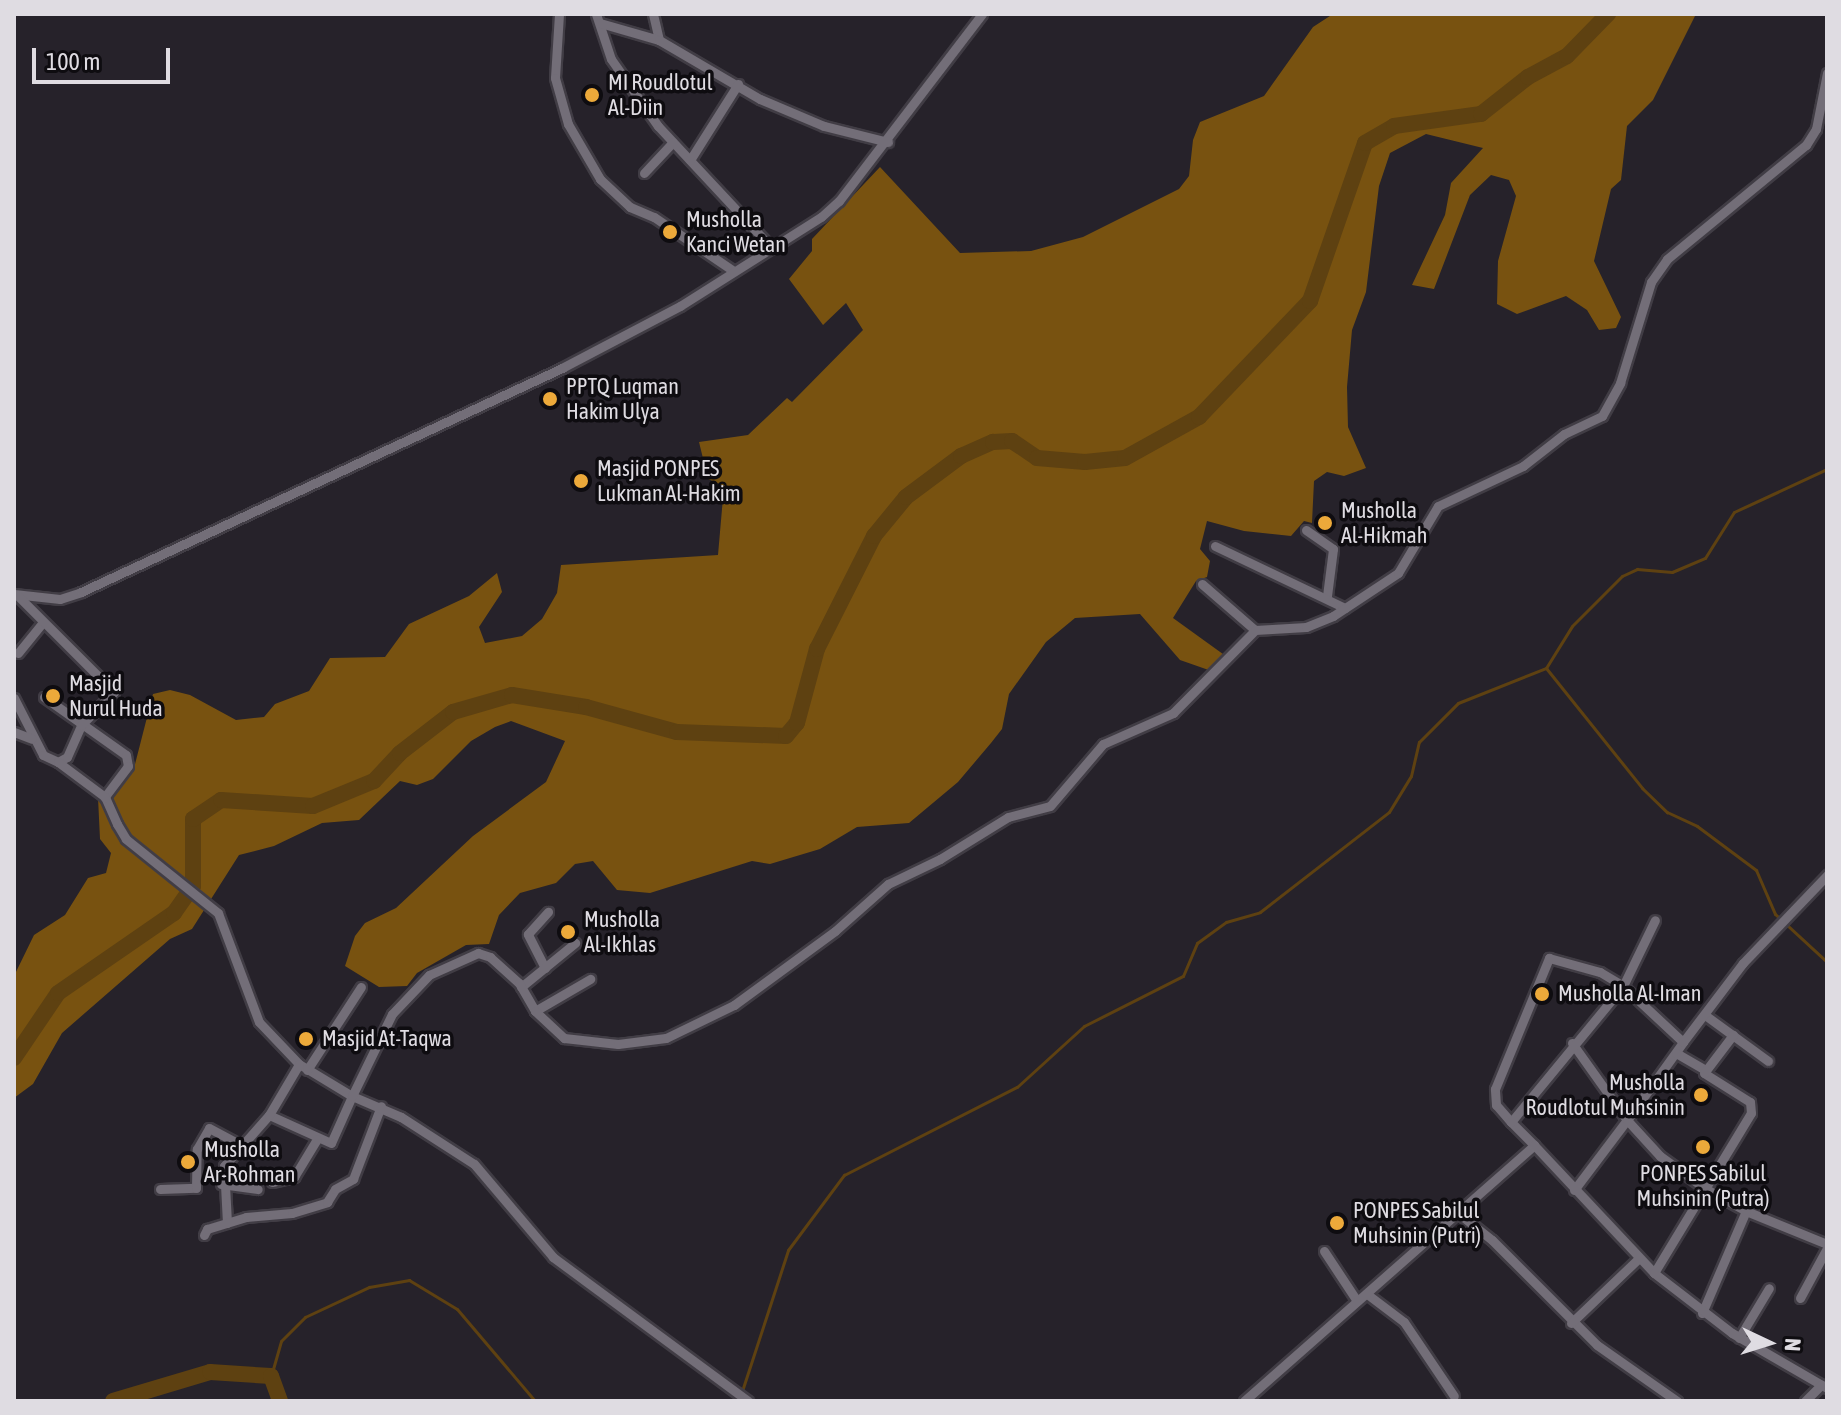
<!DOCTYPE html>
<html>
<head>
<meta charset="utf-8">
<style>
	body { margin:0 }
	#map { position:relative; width:1841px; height:1415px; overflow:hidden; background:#26222a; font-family:"Asap Condensed",sans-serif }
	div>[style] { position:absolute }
	.forest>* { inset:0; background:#785210 }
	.stream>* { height:3px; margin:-1.5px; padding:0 1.5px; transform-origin:1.5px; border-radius:1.5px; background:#5e4111 }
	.river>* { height:16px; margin:-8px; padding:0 8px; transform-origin:8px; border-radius:8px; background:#5e4111 }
	.roads { filter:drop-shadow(2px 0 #413d45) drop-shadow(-2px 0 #413d45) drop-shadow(0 2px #413d45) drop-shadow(0 -2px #413d45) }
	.minor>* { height:9px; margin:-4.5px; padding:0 4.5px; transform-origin:4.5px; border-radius:4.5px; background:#736e78 }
	.dots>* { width:22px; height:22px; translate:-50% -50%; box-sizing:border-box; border:4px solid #0e0c10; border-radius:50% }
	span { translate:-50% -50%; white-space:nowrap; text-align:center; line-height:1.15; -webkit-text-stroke:7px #0e0c10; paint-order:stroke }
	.poi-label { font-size:22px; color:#dfdce2 }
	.left { translate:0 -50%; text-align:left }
	.right { translate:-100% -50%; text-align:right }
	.frame { position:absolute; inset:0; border:16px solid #dfdce2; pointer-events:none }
	.north { position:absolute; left:1729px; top:1303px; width:80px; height:80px; -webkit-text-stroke:6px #0e0c10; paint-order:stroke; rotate:94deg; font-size:22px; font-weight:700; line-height:32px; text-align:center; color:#dfdce2 }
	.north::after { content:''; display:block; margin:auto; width:28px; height:36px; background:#dfdce2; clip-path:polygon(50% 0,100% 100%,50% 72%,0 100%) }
	.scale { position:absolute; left:32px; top:48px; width:138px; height:36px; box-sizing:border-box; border:4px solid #dfdce2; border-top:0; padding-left:10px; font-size:24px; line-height:28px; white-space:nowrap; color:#dfdce2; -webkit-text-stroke:6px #0e0c10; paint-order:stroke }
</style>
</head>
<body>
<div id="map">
	<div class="forest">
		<i style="clip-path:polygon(1333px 14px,1696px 14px,1653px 100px,1627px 126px,1621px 180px,1611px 189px,1594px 261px,1621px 317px,1616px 328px,1599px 330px,1587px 310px,1566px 296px,1517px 314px,1497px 304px,1498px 261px,1516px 196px,1509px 180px,1491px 175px,1470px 195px,1434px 289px,1412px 285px,1445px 215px,1451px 183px,1483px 148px,1426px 134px,1390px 153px,1379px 186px,1366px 292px,1352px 330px,1347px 387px,1348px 427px,1366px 468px,1344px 476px,1327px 472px,1314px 481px,1312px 523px,1304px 521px,1291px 536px,1244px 531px,1207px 521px,1200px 549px,1210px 561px,1207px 577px,1196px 581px,1173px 618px,1234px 662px,1220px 674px,1180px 660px,1140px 614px,1075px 618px,1046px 642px,1009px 694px,1002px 729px,991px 743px,958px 782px,909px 823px,857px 827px,820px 849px,770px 864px,752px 861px,650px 893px,617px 890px,593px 861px,575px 864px,556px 883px,520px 893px,499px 915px,489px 944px,466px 945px,417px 973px,407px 986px,379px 987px,345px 966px,355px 936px,365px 923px,396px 908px,473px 836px,546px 782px,565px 741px,511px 721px,495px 727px,471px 741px,433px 779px,417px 785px,400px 781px,359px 820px,322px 823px,274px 846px,239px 855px,192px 929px,170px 939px,62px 1033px,33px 1084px,14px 1098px,14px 976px,34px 935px,65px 915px,88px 878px,106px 873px,111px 853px,100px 839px,98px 798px,116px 774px,133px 772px,153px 694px,170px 690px,190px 695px,236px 720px,264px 717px,275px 704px,309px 691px,330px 658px,385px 657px,409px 624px,469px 596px,497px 573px,502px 592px,479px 627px,485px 643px,522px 636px,542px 619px,557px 593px,561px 565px,718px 555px,724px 486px,708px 479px,699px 442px,748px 435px,787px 398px,792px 402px,863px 330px,846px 303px,823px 325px,789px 279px,812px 251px,812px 239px,880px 167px,960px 253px,1031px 251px,1083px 237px,1179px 189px,1189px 176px,1193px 140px,1200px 122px,1264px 96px,1313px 27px)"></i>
	</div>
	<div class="stream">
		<i style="left:1546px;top:668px;width:154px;rotate:51.3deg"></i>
		<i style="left:1642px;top:788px;width:35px;rotate:44deg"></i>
		<i style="left:1667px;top:812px;width:33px;rotate:25deg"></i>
		<i style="left:1697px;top:826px;width:74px;rotate:36.7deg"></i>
		<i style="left:1756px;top:870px;width:48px;rotate:66.6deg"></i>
		<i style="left:1775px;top:914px;width:71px;rotate:42.7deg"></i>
		<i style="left:271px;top:1376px;width:36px;rotate:-74deg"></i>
		<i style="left:281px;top:1341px;width:34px;rotate:-45deg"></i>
		<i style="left:305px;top:1317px;width:71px;rotate:-25.1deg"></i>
		<i style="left:369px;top:1287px;width:41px;rotate:-9.9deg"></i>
		<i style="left:409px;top:1280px;width:56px;rotate:31.1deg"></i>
		<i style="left:457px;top:1309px;width:121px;rotate:49.7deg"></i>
		<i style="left:742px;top:1391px;width:148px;rotate:-71.9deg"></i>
		<i style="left:788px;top:1250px;width:94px;rotate:-53.3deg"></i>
		<i style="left:844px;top:1175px;width:194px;rotate:-27deg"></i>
		<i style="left:1017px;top:1087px;width:91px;rotate:-42.3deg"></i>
		<i style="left:1084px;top:1026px;width:111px;rotate:-26.8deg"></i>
		<i style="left:1183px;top:976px;width:36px;rotate:-67deg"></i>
		<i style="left:1197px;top:943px;width:36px;rotate:-36deg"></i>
		<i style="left:1226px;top:922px;width:35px;rotate:-16deg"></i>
		<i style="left:1260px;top:912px;width:163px;rotate:-37.8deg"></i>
		<i style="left:1389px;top:812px;width:42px;rotate:-58.6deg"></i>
		<i style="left:1411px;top:776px;width:35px;rotate:-77deg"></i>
		<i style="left:1419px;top:742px;width:55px;rotate:-45deg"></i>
		<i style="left:1458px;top:703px;width:95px;rotate:-21.7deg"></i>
		<i style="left:1546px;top:668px;width:49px;rotate:-58.2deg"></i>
		<i style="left:1572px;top:626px;width:71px;rotate:-45deg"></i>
		<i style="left:1622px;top:576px;width:17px;rotate:-25deg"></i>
		<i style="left:1637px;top:569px;width:35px;rotate:5deg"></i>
		<i style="left:1672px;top:572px;width:36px;rotate:-23deg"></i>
		<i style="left:1705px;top:558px;width:54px;rotate:-57.8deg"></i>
		<i style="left:1734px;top:512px;width:102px;rotate:-24.8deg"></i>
	</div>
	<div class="river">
		<i style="left:14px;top:1058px;width:78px;rotate:-55.9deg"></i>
		<i style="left:58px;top:993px;width:141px;rotate:-34.6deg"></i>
		<i style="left:174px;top:913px;width:33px;rotate:-55deg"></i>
		<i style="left:193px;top:886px;width:67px;rotate:-90deg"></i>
		<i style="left:193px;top:819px;width:34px;rotate:-34deg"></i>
		<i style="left:221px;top:800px;width:92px;rotate:3.7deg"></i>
		<i style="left:313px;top:806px;width:66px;rotate:-22.3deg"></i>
		<i style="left:374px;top:781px;width:38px;rotate:-47deg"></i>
		<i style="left:400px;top:753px;width:67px;rotate:-37.7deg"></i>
		<i style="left:453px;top:712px;width:61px;rotate:-16.1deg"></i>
		<i style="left:512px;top:695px;width:75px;rotate:9.2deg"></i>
		<i style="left:586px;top:707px;width:94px;rotate:15.4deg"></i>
		<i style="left:677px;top:732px;width:109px;rotate:2.1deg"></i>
		<i style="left:786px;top:736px;width:17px;rotate:-50deg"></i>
		<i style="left:797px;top:723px;width:77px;rotate:-74.9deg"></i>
		<i style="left:817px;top:649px;width:127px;rotate:-63.2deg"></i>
		<i style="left:874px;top:536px;width:50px;rotate:-50.6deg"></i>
		<i style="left:906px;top:497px;width:69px;rotate:-36.7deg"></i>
		<i style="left:961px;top:456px;width:35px;rotate:-24deg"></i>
		<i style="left:993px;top:442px;width:19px;rotate:-3deg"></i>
		<i style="left:1012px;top:441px;width:30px;rotate:34deg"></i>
		<i style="left:1037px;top:458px;width:48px;rotate:4.8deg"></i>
		<i style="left:1085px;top:462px;width:40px;rotate:-5.7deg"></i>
		<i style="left:1125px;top:458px;width:85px;rotate:-29deg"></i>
		<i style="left:1199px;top:417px;width:161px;rotate:-46.3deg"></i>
		<i style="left:1310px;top:301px;width:167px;rotate:-70.8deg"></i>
		<i style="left:1365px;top:143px;width:34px;rotate:-30deg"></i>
		<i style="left:1394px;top:126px;width:88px;rotate:-7.9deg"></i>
		<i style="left:1481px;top:114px;width:60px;rotate:-38.2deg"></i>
		<i style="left:1528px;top:77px;width:44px;rotate:-28.3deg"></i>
		<i style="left:1567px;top:56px;width:59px;rotate:-45.7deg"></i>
		<i style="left:113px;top:1401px;width:101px;rotate:-16.6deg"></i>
		<i style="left:210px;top:1372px;width:61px;rotate:3.8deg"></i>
		<i style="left:271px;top:1376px;width:27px;rotate:70deg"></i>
	</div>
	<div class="roads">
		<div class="minor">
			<i style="left:559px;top:14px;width:64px;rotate:93.6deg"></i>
			<i style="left:555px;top:78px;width:48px;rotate:74.2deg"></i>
			<i style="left:568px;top:124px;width:64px;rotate:59.8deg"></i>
			<i style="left:600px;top:179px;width:41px;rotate:43deg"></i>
			<i style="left:630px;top:207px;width:26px;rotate:23deg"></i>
			<i style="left:654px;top:217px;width:94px;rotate:34.2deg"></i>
			<i style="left:596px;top:14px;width:47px;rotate:71.6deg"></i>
			<i style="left:611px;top:59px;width:82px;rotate:55deg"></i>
			<i style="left:658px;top:126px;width:164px;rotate:47deg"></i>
			<i style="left:653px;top:14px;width:27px;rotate:77deg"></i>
			<i style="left:600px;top:23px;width:61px;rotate:16.1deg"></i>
			<i style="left:659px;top:40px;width:117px;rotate:30.3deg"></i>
			<i style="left:760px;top:99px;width:69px;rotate:22.9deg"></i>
			<i style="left:824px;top:126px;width:66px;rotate:14deg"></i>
			<i style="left:690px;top:160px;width:90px;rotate:-57.7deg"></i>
			<i style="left:644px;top:173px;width:42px;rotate:-46.9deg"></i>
			<i style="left:1306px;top:530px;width:33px;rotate:35deg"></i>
			<i style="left:1333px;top:549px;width:47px;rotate:97.3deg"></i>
			<i style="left:1215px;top:546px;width:144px;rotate:25.5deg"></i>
			<i style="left:1202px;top:584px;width:70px;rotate:41deg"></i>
			<i style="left:14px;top:594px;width:46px;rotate:6.2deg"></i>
			<i style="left:60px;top:599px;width:22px;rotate:-18deg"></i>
			<i style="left:81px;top:592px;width:531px;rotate:-24.97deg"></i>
			<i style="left:562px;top:368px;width:133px;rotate:-27.7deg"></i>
			<i style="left:680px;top:306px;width:167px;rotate:-32.3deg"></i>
			<i style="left:821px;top:217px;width:24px;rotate:-42deg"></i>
			<i style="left:839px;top:201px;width:235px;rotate:-52.6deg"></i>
			<i style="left:18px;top:653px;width:38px;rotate:-51deg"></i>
			<i style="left:44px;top:697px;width:100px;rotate:35.3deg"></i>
			<i style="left:126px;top:755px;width:11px;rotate:80deg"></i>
			<i style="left:128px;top:766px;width:39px;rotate:127deg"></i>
			<i style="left:105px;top:797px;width:30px;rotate:66deg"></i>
			<i style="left:117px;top:824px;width:17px;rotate:59deg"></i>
			<i style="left:126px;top:839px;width:118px;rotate:38.8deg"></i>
			<i style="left:218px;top:913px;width:116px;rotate:69.4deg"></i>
			<i style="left:259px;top:1022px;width:58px;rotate:46.4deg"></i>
			<i style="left:299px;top:1064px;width:62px;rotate:31.1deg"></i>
			<i style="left:352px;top:1096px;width:51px;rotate:114.1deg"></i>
			<i style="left:331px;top:1143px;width:68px;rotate:-155.7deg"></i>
			<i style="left:14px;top:698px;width:64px;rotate:63deg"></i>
			<i style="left:43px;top:755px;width:17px;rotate:25deg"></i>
			<i style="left:58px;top:762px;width:10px;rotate:-29deg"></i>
			<i style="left:67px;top:757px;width:35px;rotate:-66deg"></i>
			<i style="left:81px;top:725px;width:47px;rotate:-45deg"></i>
			<i style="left:114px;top:692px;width:137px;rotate:-135deg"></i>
			<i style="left:14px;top:732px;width:19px;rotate:21deg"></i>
			<i style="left:58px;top:762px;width:59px;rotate:36.7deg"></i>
			<i style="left:545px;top:968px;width:38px;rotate:-117deg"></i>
			<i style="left:528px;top:934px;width:30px;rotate:-48deg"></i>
			<i style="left:521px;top:987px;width:70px;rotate:-39.2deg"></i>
			<i style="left:535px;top:1011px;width:64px;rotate:-30.2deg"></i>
			<i style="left:1705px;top:1015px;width:78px;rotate:36.1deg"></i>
			<i style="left:1572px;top:1043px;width:95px;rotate:54.5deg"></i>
			<i style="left:1627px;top:1120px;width:96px;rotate:-54.3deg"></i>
			<i style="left:1676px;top:1053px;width:32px;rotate:30deg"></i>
			<i style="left:307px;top:1070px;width:99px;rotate:-57deg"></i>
			<i style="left:1511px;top:1122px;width:23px;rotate:-131deg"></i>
			<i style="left:1496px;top:1105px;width:16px;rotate:-94deg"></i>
			<i style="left:1495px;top:1089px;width:142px;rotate:-67.6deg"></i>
			<i style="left:1549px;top:958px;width:53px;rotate:15.4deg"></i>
			<i style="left:1600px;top:972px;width:27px;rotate:31deg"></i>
			<i style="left:1623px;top:986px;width:73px;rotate:-64.1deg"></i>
			<i style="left:1534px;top:1145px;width:33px;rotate:-135deg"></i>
			<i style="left:1511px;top:1122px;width:176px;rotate:-50.5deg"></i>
			<i style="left:1623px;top:986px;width:82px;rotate:43deg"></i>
			<i style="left:1683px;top:1042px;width:99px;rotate:-52.8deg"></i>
			<i style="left:1743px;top:963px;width:122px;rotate:-46.3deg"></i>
			<i style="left:272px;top:1182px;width:23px;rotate:-13deg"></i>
			<i style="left:294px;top:1177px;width:44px;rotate:-58.8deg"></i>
			<i style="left:221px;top:1184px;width:37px;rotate:8deg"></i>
			<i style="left:160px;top:1189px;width:36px;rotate:-2deg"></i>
			<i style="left:196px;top:1188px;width:39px;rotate:-89deg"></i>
			<i style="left:197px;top:1149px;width:24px;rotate:-60deg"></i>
			<i style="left:209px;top:1128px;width:34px;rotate:28deg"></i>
			<i style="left:1574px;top:1190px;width:88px;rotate:-52.9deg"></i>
			<i style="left:1627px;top:1120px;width:49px;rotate:47.5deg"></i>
			<i style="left:1660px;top:1156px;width:57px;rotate:35.7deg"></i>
			<i style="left:1706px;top:1189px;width:46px;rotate:28.8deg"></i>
			<i style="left:1746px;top:1211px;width:87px;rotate:22.2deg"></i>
			<i style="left:1458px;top:1213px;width:43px;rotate:38.5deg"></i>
			<i style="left:1492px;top:1240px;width:148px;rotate:45deg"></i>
			<i style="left:1597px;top:1345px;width:98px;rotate:35deg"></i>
			<i style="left:227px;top:1223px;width:57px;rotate:-93deg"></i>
			<i style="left:224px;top:1166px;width:68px;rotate:-48.6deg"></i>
			<i style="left:269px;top:1115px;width:59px;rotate:-59.5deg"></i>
			<i style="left:204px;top:1235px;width:7px;rotate:-63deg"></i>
			<i style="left:207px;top:1229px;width:41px;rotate:-17.1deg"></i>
			<i style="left:246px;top:1217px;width:46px;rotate:-5deg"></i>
			<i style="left:292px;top:1213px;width:37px;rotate:-17deg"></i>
			<i style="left:327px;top:1202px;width:15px;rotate:-58deg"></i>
			<i style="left:335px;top:1189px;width:21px;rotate:-29deg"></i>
			<i style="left:353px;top:1179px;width:78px;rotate:-69deg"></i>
			<i style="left:1324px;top:1251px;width:60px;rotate:56.6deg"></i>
			<i style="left:1654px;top:1273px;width:187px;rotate:-58.8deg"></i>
			<i style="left:1751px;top:1113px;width:11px;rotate:-95deg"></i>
			<i style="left:1750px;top:1102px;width:54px;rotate:-147.8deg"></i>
			<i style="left:1704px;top:1073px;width:48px;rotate:-52.7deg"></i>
			<i style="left:1367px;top:1294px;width:46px;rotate:37.1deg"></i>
			<i style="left:1404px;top:1322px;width:89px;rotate:56deg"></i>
			<i style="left:1800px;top:1298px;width:57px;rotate:-61.6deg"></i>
			<i style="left:1702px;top:1313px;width:111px;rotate:-66.7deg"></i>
			<i style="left:1571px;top:1323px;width:93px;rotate:-43.7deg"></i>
			<i style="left:1739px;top:1338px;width:58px;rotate:-59deg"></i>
			<i style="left:748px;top:1401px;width:242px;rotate:-143.6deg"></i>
			<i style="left:553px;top:1257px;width:122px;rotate:-130.3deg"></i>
			<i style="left:474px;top:1164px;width:87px;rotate:-147.2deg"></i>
			<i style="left:401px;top:1117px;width:53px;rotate:-156.8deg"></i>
			<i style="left:352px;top:1096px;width:91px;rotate:-64deg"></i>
			<i style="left:392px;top:1014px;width:54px;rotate:-46.5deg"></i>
			<i style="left:429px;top:975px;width:54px;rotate:-24.2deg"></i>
			<i style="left:478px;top:953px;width:13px;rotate:18deg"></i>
			<i style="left:490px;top:957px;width:39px;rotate:42deg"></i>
			<i style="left:519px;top:983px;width:32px;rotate:60deg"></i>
			<i style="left:535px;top:1011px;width:40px;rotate:43deg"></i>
			<i style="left:564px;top:1038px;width:54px;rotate:6.3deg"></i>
			<i style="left:618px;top:1044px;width:48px;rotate:-7.1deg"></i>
			<i style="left:666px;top:1038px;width:76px;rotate:-25.9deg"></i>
			<i style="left:734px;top:1005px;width:125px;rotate:-36.2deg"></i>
			<i style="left:835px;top:931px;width:71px;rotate:-41.6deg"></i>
			<i style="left:888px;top:884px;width:58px;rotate:-25.7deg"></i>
			<i style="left:940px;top:859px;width:80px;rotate:-31.7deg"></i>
			<i style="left:1008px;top:817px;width:43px;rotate:-14.7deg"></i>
			<i style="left:1050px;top:806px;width:82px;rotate:-49.5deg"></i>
			<i style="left:1103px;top:744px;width:77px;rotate:-23.9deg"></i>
			<i style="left:1173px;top:713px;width:117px;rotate:-45.3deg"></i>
			<i style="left:1255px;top:630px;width:51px;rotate:-3.4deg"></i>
			<i style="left:1306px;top:627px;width:29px;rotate:-22deg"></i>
			<i style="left:1333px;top:616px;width:78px;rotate:-33.5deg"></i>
			<i style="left:1398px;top:573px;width:78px;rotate:-59.2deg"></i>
			<i style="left:1438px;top:506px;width:94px;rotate:-25.2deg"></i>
			<i style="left:1523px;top:466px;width:52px;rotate:-38deg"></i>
			<i style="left:1564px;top:434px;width:42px;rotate:-25.3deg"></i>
			<i style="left:1602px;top:416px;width:38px;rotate:-61deg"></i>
			<i style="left:1620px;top:383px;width:106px;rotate:-72.9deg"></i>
			<i style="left:1651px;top:282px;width:28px;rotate:-55deg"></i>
			<i style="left:1667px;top:259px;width:180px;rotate:-39.4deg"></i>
			<i style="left:1806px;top:145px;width:19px;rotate:-58deg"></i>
			<i style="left:1816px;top:129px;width:57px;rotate:-78.9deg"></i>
			<i style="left:1244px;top:1401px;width:387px;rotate:-41.4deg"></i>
			<i style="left:1534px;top:1145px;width:175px;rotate:46.8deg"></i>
			<i style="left:1654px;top:1273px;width:98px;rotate:37.6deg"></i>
			<i style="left:1732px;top:1333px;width:110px;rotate:30.1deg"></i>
			<i style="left:1805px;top:1401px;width:23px;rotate:-45deg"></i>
		</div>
	</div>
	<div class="dots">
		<i style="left:592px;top:95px;background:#eca93a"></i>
		<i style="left:670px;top:232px;background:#eca93a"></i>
		<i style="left:550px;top:399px;background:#eca93a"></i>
		<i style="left:581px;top:481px;background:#eca93a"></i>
		<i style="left:1325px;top:523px;background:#eca93a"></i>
		<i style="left:53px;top:696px;background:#eca93a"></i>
		<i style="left:568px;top:932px;background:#eca93a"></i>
		<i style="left:1542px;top:994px;background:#eca93a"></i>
		<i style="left:306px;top:1039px;background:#eca93a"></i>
		<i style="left:1701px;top:1095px;background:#eca93a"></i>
		<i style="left:1703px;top:1147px;background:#eca93a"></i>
		<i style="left:188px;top:1162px;background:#eca93a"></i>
		<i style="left:1337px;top:1223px;background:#eca93a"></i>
	</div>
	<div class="poi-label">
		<span class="left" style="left:608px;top:95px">MI Roudlotul<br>Al-Diin</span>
		<span class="left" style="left:686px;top:232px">Musholla<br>Kanci Wetan</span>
		<span class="left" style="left:566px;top:399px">PPTQ Luqman<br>Hakim Ulya</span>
		<span class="left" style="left:597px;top:481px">Masjid PONPES<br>Lukman Al-Hakim</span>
		<span class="left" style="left:1341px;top:523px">Musholla<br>Al-Hikmah</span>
		<span class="left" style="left:69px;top:696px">Masjid<br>Nurul Huda</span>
		<span class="left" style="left:584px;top:932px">Musholla<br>Al-Ikhlas</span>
		<span class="left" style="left:1558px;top:994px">Musholla Al-Iman</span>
		<span class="left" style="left:322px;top:1039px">Masjid At-Taqwa</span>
		<span class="right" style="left:1685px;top:1095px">Musholla<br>Roudlotul Muhsinin</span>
		<span class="left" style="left:204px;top:1162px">Musholla<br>Ar-Rohman</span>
		<span style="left:1703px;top:1186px">PONPES Sabilul<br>Muhsinin (Putra)</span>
		<span class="left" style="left:1353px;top:1223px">PONPES Sabilul<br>Muhsinin (Putri)</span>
	</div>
	<div class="frame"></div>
	<div class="north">N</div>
	<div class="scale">100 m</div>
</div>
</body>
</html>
